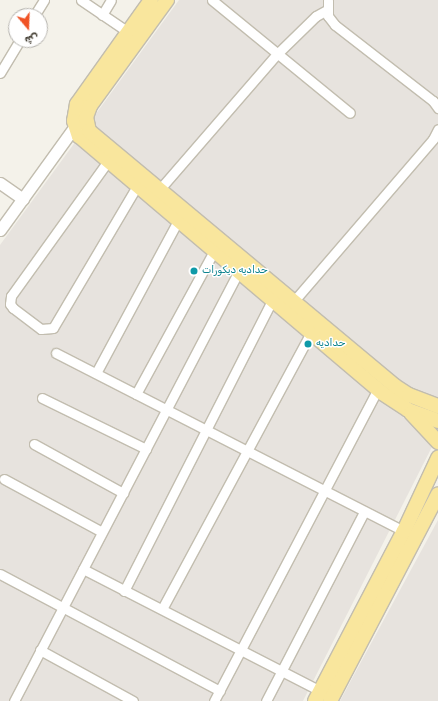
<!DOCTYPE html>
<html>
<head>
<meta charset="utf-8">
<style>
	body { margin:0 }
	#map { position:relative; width:438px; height:701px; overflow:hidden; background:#f4f2ea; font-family:Rubik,"Noto Sans Arabic",sans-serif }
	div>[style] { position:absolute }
	.industrial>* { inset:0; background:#e7e3de }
	.roads { filter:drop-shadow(1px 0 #c2bdaf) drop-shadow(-1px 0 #c2bdaf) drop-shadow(0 1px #c2bdaf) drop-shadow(0 -1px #c2bdaf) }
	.minor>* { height:9px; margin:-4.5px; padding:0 4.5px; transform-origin:4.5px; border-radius:4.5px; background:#fff }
	.tertiary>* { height:11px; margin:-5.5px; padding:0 5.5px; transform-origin:5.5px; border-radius:5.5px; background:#fff }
	.primary>* { height:14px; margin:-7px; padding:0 7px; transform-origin:7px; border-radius:7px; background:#f9e69d }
	.dots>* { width:11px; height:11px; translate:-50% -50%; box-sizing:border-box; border:2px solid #fff; border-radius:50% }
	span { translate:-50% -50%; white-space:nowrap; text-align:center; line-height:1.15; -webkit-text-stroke:3px #fff; paint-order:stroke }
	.culture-label { font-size:10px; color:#0d838f }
	.left { translate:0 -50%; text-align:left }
	.north { position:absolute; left:8px; top:8px; width:40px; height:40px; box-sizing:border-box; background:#fff; border:1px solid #b6b4af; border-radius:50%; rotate:161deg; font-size:11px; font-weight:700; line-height:16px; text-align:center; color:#484338 }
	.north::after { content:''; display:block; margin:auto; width:14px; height:18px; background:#f05325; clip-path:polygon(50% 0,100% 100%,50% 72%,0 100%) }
</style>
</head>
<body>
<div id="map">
	<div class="industrial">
		<i style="clip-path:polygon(179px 0,438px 0,438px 435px,303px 701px,0 701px,0 245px)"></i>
		<i style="clip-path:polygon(438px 520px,438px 701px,340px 701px,355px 673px)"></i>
	</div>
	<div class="roads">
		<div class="minor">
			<i style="left:81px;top:0;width:57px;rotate:34.2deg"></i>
			<i style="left:212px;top:0;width:178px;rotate:39.3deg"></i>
			<i style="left:328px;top:0;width:16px;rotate:90deg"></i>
			<i style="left:328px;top:16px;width:11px;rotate:52deg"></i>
			<i style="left:335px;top:25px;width:124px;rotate:37.8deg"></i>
			<i style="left:433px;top:101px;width:9px;rotate:54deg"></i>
			<i style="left:102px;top:15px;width:17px;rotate:-59deg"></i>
			<i style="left:34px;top:16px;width:19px;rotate:-58deg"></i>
			<i style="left:0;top:73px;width:39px;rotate:-59deg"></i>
			<i style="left:108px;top:161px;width:166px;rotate:125.7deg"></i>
			<i style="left:11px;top:296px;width:8px;rotate:97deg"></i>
			<i style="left:10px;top:304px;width:5px;rotate:53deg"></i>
			<i style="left:13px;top:308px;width:35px;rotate:37deg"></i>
			<i style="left:41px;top:329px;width:12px;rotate:-5deg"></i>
			<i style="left:53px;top:328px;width:165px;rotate:-59.4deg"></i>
			<i style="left:159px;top:190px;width:180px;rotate:-49.1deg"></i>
			<i style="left:277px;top:54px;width:54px;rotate:-44.3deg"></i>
			<i style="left:316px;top:16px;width:13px;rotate:-29deg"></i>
			<i style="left:293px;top:302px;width:215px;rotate:-49.3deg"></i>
			<i style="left:433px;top:139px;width:11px;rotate:-63deg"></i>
			<i style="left:56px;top:353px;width:391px;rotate:27.1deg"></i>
			<i style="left:96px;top:373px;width:173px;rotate:-61.7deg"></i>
			<i style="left:136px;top:394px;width:163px;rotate:-61.4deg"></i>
			<i style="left:42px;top:398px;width:116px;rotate:26.1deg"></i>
			<i style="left:34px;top:444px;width:102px;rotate:28.8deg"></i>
			<i style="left:4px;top:479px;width:111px;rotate:28.4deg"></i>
			<i style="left:83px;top:569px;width:267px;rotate:27.2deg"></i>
			<i style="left:0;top:574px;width:249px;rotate:28deg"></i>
			<i style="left:124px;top:591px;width:326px;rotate:-63deg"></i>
			<i style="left:162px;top:609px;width:315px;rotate:-61.7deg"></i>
			<i style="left:40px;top:650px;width:106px;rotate:28.7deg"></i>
			<i style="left:14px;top:701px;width:484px;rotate:-62.4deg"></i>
			<i style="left:214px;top:701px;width:352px;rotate:-62.3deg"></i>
			<i style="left:266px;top:701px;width:213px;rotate:-62.6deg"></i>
		</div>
		<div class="tertiary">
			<i style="left:0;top:183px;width:28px;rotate:35deg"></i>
			<i style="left:0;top:230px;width:128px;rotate:-54.2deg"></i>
			<i style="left:75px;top:126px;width:7px;rotate:-34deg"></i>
		</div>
		<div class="primary">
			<i style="left:151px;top:0;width:128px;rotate:125.4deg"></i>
			<i style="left:77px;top:104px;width:17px;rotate:100deg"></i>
			<i style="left:74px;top:121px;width:16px;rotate:72deg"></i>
			<i style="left:79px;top:136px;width:397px;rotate:40.3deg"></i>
			<i style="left:382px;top:393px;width:31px;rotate:33deg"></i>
			<i style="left:408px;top:410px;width:32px;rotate:20deg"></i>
			<i style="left:167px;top:0;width:131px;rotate:126deg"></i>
			<i style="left:90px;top:106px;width:12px;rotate:110deg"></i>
			<i style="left:86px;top:117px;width:14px;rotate:78deg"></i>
			<i style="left:89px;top:131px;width:398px;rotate:39.8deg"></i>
			<i style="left:395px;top:386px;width:17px;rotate:33deg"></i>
			<i style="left:409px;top:395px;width:31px;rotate:21deg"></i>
			<i style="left:411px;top:413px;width:40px;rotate:47deg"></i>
			<i style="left:315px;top:701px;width:192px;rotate:-62.4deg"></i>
			<i style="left:404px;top:531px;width:81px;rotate:-65deg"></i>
			<i style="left:330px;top:701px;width:233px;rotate:-62.4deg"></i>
		</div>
	</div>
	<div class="dots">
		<i style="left:194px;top:271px;background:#0f9aa8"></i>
		<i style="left:308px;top:344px;background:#0f9aa8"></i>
	</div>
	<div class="culture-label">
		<span class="left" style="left:202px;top:271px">حداديه ديكورات</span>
		<span class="left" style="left:316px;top:344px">حداديه</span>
	</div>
	<div class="north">ش</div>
</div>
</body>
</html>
